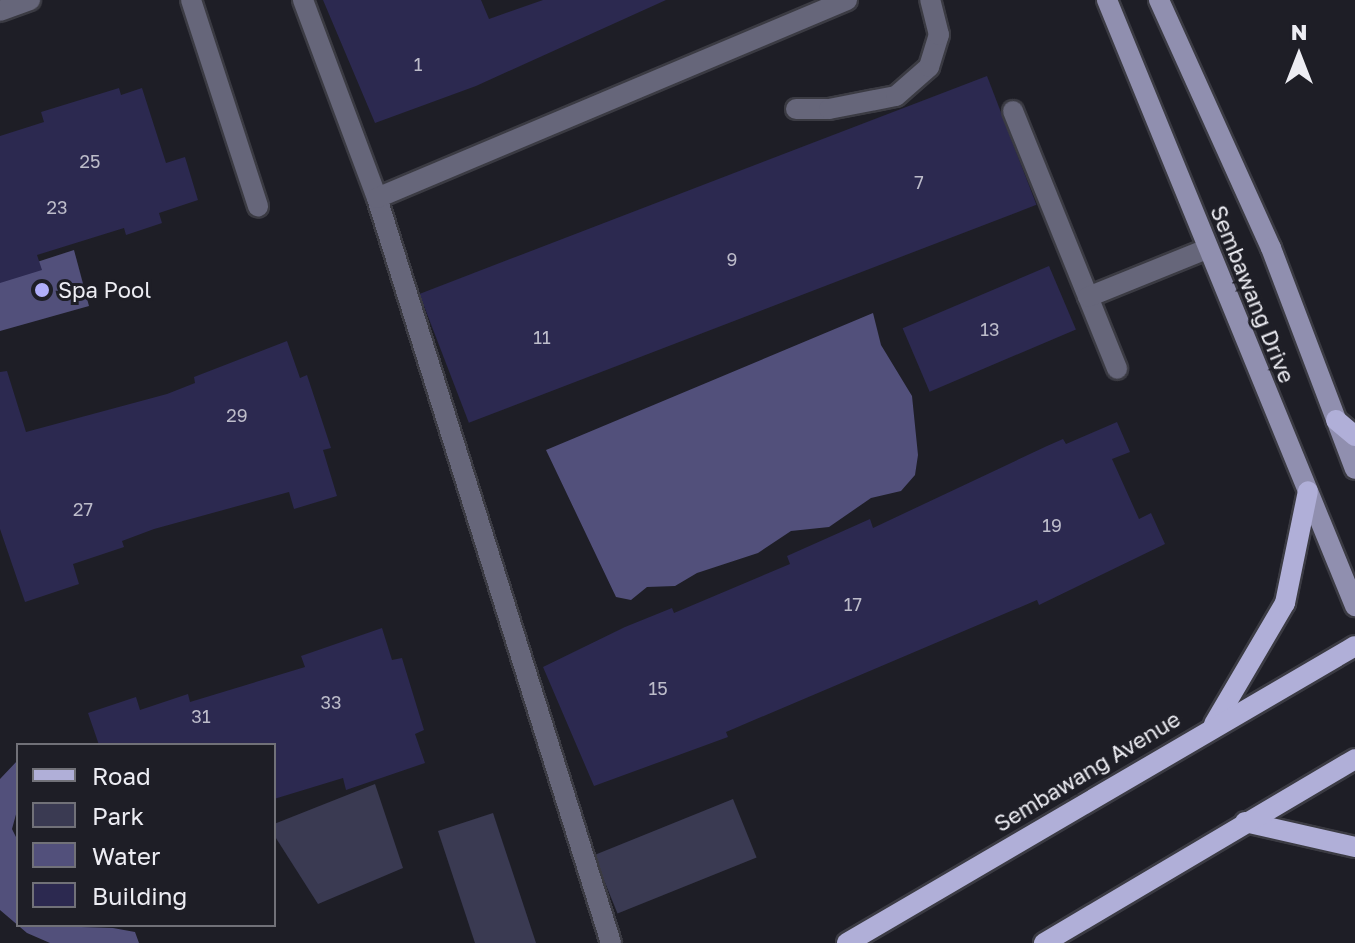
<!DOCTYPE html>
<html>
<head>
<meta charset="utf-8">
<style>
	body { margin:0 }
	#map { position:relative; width:1355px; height:943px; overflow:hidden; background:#1e1e26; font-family:"Golos Text",sans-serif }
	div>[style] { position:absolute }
	.green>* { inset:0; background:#3a3a52; transform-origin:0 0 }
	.water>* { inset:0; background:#52507b }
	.building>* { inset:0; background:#2c2950; transform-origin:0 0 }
	.roads { filter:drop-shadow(2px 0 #3b3b43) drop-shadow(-2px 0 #3b3b43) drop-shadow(0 2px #3b3b43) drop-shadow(0 -2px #3b3b43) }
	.service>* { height:20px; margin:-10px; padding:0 10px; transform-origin:10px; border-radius:10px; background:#66667a }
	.secondary>* { height:20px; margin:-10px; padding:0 10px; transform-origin:10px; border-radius:10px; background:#908faf }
	.primary>* { height:20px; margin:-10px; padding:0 10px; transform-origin:10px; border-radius:10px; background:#b0afd8 }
	.dots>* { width:22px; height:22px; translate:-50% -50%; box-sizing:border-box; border:4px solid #1e1e26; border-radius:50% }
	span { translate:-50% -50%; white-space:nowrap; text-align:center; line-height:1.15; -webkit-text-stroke:6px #1e1e26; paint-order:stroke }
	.number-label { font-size:18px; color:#bdbcca }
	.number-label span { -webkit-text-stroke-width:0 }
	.poi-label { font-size:22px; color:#ededf3 }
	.left { translate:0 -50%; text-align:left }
	.street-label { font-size:22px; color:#ededf3 }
	.legend { position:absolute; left:16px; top:743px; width:260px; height:184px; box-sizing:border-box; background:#1e1e26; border:2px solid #717178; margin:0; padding:10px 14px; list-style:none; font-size:24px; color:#ededf3 }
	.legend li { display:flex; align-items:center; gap:16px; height:40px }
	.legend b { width:40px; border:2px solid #717178 }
	.north { position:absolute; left:1259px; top:16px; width:80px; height:80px; -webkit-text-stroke:6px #1e1e26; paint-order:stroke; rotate:0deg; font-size:22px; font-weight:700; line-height:32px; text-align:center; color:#ededf3 }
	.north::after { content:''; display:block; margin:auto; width:28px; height:36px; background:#ededf3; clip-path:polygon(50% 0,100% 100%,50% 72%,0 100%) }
</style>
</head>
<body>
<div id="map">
	<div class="green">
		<i style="clip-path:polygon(375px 784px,403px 868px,318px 904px,274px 835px,274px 824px)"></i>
		<i style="left:733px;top:799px;width:63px;height:150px;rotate:68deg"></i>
		<i style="clip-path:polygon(493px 813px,536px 943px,475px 943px,438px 831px)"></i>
	</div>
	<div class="water">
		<i style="clip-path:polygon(74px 250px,89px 306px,0 331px,0 274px)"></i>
		<i style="clip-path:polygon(873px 313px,881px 345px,912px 396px,918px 455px,915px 475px,901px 491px,871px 498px,829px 527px,791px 531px,758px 553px,697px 573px,675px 586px,647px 587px,631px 600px,616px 597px,546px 450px)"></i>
		<i style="clip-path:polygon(18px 760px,18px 807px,12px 829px,18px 841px,18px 925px,113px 928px,135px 932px,139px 943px,50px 943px,27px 933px,0 910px,0 779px)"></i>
	</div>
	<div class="building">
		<i style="clip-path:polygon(323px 0,481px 0,489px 19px,543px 0,666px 0,476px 86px,375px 123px)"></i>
		<i style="left:987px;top:76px;width:138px;height:608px;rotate:69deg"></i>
		<i style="clip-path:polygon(119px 88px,121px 95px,142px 88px,166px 163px,185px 157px,198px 200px,159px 213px,162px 223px,126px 235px,124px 228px,37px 255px,42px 270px,0 283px,0 136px,44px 122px,41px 112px)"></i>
		<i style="left:1049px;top:266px;width:69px;height:159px;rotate:67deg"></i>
		<i style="clip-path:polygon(287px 341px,300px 378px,307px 375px,331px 448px,323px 450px,337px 496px,294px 509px,289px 492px,154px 529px,122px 541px,124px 547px,73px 564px,79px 584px,25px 602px,0 529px,0 372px,7px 371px,26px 432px,167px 394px,195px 383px,194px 377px)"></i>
		<i style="clip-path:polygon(1117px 422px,1130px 452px,1112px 459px,1139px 519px,1151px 513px,1165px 544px,1039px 605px,1037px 600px,726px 732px,728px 737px,594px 786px,543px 667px,625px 627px,672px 608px,674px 613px,790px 564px,787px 556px,870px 519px,873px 528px,1047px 446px,1063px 439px,1066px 444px)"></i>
		<i style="clip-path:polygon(382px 628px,392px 660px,402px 658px,424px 730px,415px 734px,425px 763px,346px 790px,343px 778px,274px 799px,274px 745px,99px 745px,88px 713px,136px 697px,140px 710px,188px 694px,190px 702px,305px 667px,301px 656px)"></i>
	</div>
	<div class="roads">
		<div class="service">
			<i style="left:191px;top:0;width:217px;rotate:72deg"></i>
			<i style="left:303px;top:0;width:211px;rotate:69.5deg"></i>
			<i style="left:377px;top:198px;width:781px;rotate:72.56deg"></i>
			<i style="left:0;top:11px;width:32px;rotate:-20deg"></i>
			<i style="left:796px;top:109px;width:33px"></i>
			<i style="left:829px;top:109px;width:68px;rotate:-11deg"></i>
			<i style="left:896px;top:96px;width:44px;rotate:-41.3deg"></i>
			<i style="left:929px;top:67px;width:34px;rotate:-73deg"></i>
			<i style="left:939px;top:35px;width:36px;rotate:-104deg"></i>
			<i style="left:1013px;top:111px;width:278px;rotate:68deg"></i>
			<i style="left:377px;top:198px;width:510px;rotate:-22.84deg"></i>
			<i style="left:1088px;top:297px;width:128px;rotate:-22deg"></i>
		</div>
		<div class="secondary">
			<i style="left:1107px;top:0;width:655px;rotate:67.74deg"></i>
			<i style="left:1159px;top:0;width:272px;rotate:65.7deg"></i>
			<i style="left:1271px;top:248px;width:236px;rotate:69.2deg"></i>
		</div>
		<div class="primary">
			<i style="left:1336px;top:420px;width:25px;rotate:40deg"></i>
			<i style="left:1214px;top:724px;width:140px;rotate:-59.6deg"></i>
			<i style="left:1285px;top:603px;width:114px;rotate:-78.4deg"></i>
			<i style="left:1245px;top:822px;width:113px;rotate:12.8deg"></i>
			<i style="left:847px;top:943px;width:588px;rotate:-30.31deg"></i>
			<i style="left:1044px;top:943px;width:361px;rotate:-30.6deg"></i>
		</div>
	</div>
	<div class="dots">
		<i style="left:42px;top:290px;background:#b0aefa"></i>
	</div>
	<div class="number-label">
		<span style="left:418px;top:64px">1</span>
		<span style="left:90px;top:161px">25</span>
		<span style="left:919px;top:182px">7</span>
		<span style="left:57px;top:207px">23</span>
		<span style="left:732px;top:259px">9</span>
		<span style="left:990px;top:329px">13</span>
		<span style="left:542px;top:337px">11</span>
		<span style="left:237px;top:415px">29</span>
		<span style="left:83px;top:509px">27</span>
		<span style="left:1052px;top:525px">19</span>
		<span style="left:853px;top:604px">17</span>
		<span style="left:658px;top:688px">15</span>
		<span style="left:331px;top:702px">33</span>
		<span style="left:201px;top:716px">31</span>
	</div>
	<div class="poi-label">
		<span class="left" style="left:58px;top:290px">Spa Pool</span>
	</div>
	<div class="street-label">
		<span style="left:1253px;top:294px;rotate:68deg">Sembawang Drive</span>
		<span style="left:1087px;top:771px;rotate:-31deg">Sembawang Avenue</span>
	</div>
	<ul class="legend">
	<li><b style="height:10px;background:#b0afd8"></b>Road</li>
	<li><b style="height:22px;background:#3a3a52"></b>Park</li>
	<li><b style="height:22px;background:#52507b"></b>Water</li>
	<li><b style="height:22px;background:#2c2950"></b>Building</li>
	</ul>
	<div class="north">N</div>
</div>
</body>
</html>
